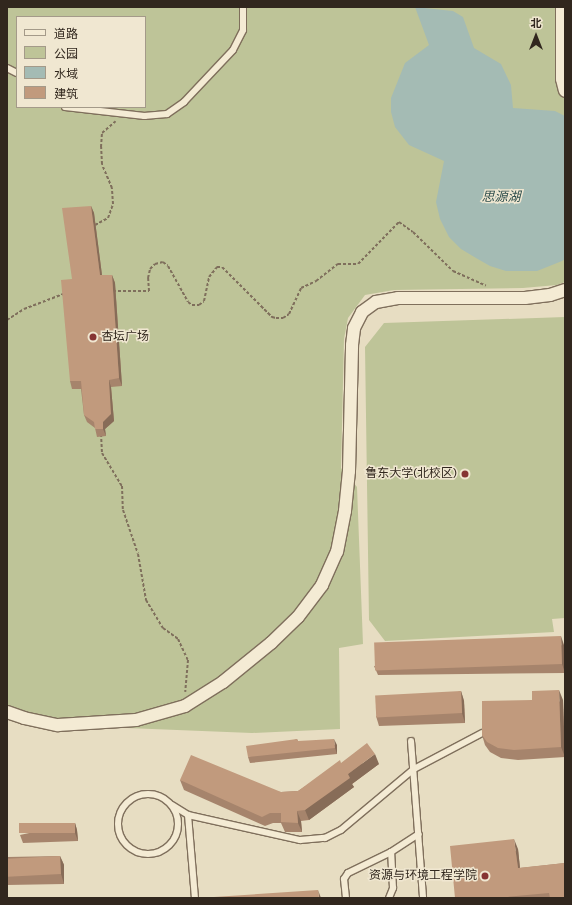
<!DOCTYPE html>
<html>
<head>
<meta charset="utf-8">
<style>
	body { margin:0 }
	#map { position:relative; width:572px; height:905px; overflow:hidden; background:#e7ddc2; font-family:"Roboto Serif","Noto Sans SC",serif }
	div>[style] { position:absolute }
	.green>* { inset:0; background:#bec498 }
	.water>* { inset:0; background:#a4bbb4 }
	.path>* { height:2px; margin-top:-1px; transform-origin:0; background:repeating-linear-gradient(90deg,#7f6f5c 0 3px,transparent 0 5px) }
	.roads { filter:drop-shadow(1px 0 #7f6f5c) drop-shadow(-1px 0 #7f6f5c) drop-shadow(0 1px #7f6f5c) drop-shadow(0 -1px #7f6f5c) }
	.service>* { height:6px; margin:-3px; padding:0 3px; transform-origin:3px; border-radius:3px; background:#f4ebd4 }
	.service>.ring { margin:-3px; padding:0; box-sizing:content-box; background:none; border:6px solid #f4ebd4; border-radius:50% }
	.minor>* { height:12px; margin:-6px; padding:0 6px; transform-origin:6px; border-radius:6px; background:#f4ebd4 }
	.wall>* { inset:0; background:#a6846c }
	.shaded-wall>* { inset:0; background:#876c58 }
	.building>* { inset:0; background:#c19a7d; transform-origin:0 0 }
	.dots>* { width:11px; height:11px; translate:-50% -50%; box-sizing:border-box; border:2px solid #f0e7d1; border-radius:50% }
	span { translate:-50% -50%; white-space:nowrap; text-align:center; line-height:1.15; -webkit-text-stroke:3px #f0e7d1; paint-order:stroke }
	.poi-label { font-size:12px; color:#31271e }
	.left { translate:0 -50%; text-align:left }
	.right { translate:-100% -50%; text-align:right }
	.water-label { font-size:13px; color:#2f4f4d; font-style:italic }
	.frame { position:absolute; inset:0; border:8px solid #31271e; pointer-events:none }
	.legend { position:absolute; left:16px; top:16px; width:130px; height:92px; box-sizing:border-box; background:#f0e7d1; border:1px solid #a49a89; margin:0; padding:5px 7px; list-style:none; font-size:12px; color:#31271e }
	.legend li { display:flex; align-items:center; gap:8px; height:20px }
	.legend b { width:20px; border:1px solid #a49a89 }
	.north { position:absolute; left:516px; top:16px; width:40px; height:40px; -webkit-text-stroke:3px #f0e7d1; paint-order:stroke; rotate:0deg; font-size:11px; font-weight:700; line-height:16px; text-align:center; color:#31271e }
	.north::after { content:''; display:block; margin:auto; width:14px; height:18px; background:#31271e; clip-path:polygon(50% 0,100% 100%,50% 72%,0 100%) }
</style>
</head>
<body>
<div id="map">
	<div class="green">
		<i style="clip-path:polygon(evenodd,7px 7px,565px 7px,565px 282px,557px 285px,523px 288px,394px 290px,365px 295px,348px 318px,344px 339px,341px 468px,357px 487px,363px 644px,339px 648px,340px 729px,252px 733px,127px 728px,50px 722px,7px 705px,7px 7px,17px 17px,145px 17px,145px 107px,17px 107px,17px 17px)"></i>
		<i style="clip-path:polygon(565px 317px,565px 618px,552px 619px,554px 632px,385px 641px,369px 620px,365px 347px,384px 323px)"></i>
	</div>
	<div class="water">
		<i style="clip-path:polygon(415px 7px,453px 11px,463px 17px,474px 48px,501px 64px,511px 85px,513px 108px,555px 111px,565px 116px,565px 259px,562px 261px,537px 271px,506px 271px,490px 266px,476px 258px,461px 249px,449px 237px,440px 219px,436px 202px,444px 161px,409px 145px,395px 127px,391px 112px,391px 98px,405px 63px,429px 45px)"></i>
	</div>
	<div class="path">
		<i style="left:95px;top:225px;width:15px;rotate:-28deg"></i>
		<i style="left:108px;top:218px;width:15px;rotate:-70deg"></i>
		<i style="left:113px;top:204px;width:16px;rotate:-94deg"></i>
		<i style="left:112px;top:188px;width:26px;rotate:-113deg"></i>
		<i style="left:102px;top:164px;width:17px;rotate:-93deg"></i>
		<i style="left:101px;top:147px;width:14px;rotate:-86deg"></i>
		<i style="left:102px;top:133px;width:18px;rotate:-41deg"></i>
		<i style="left:113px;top:291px;width:36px"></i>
		<i style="left:149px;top:291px;width:13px;rotate:-94deg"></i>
		<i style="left:148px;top:278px;width:9px;rotate:-77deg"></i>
		<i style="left:150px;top:269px;width:7px;rotate:-45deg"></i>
		<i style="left:155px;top:264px;width:8px;rotate:-14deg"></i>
		<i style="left:163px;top:262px;width:6px;rotate:39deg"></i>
		<i style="left:168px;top:266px;width:41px;rotate:60.9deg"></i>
		<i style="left:188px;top:302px;width:5px;rotate:37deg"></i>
		<i style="left:192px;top:305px;width:7px"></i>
		<i style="left:199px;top:305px;width:6px;rotate:-39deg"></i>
		<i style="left:204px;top:301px;width:25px;rotate:-78deg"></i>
		<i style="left:209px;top:277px;width:13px;rotate:-51deg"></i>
		<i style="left:217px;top:267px;width:5px"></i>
		<i style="left:222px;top:267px;width:71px;rotate:45deg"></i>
		<i style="left:272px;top:317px;width:4px;rotate:14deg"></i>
		<i style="left:276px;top:318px;width:7px"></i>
		<i style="left:283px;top:318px;width:7px;rotate:-34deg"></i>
		<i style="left:289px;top:314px;width:29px;rotate:-65deg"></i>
		<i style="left:301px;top:288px;width:17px;rotate:-25deg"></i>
		<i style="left:316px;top:281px;width:28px;rotate:-38deg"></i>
		<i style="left:338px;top:264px;width:20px"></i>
		<i style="left:358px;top:264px;width:59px;rotate:-45.7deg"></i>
		<i style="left:399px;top:222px;width:17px;rotate:36deg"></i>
		<i style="left:413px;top:232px;width:56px;rotate:44.3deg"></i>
		<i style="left:453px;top:271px;width:36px;rotate:24deg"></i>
		<i style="left:7px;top:320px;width:20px;rotate:-33deg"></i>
		<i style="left:24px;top:309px;width:42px;rotate:-21deg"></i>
		<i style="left:101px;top:434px;width:19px;rotate:87deg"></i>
		<i style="left:102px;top:453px;width:39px;rotate:59deg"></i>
		<i style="left:122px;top:486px;width:24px;rotate:88deg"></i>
		<i style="left:123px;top:510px;width:46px;rotate:71.2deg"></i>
		<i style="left:138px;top:554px;width:47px;rotate:80.1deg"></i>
		<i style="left:146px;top:600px;width:33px;rotate:59deg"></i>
		<i style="left:163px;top:628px;width:19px;rotate:36deg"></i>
		<i style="left:178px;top:639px;width:23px;rotate:65deg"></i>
		<i style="left:188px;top:660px;width:32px;rotate:95deg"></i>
	</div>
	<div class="roads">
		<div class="service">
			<i style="left:7px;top:68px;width:11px;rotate:27deg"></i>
			<i style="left:65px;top:107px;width:80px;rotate:6.5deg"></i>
			<i style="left:144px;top:116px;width:23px;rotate:-5deg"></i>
			<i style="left:167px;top:114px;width:21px;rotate:-35deg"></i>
			<i style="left:184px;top:102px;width:71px;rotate:-46.7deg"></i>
			<i style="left:233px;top:50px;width:22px;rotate:-63deg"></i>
			<i style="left:243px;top:30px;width:23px;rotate:-90deg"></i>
			<i style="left:411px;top:741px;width:157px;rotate:85.6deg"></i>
			<i class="ring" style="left:118px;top:794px;width:54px;height:54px"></i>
			<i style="left:172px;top:805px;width:19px;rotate:32deg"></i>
			<i style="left:188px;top:815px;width:115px;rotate:12.6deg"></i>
			<i style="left:300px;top:840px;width:25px;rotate:-5deg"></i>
			<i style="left:325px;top:838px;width:18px;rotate:-27deg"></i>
			<i style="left:341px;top:830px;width:95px;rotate:-39.9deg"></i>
			<i style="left:414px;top:769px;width:77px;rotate:-27.9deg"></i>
			<i style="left:188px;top:815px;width:83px;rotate:85.2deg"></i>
			<i style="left:346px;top:898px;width:19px;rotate:-96deg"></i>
			<i style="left:344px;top:879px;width:7px;rotate:-56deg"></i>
			<i style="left:348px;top:873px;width:48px;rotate:-26deg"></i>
			<i style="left:391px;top:852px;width:33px;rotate:-33deg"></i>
			<i style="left:389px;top:898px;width:11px;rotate:-68deg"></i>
			<i style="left:393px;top:888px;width:36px;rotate:-93deg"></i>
		</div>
		<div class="minor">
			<i style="left:562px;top:7px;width:72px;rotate:90deg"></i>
			<i style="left:562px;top:79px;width:12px;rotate:76deg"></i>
			<i style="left:7px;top:712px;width:18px;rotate:19deg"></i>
			<i style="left:24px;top:718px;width:35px;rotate:12deg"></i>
			<i style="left:58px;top:725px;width:78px;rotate:-3.7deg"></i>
			<i style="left:136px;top:720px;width:51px;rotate:-15.9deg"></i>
			<i style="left:185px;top:706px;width:45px;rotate:-32.3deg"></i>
			<i style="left:223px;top:682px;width:62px;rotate:-39.1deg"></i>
			<i style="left:271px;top:643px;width:37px;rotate:-44deg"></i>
			<i style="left:298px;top:617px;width:40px;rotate:-53deg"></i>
			<i style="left:322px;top:585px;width:36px;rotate:-66deg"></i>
			<i style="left:337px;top:552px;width:42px;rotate:-79deg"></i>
			<i style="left:345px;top:511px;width:40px;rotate:-84.3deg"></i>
			<i style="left:349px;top:471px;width:126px;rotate:-88.6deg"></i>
			<i style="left:352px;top:345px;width:17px;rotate:-83deg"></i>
			<i style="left:354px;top:328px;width:18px;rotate:-63deg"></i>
			<i style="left:362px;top:312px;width:17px;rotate:-36deg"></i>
			<i style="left:376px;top:302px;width:22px;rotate:-10deg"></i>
			<i style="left:398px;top:298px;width:127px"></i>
			<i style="left:525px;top:298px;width:25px;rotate:-7deg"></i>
			<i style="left:550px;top:295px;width:16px;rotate:-18deg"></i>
		</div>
	</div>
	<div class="wall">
		<i style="clip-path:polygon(91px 206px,94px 213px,102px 275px,112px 275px,115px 283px,122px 386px,111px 387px,114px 421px,105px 429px,106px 436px,97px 437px,95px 428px,87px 422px,84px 415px,81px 389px,72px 389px,70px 381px,72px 279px)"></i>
		<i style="clip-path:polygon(564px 645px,565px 673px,378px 675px,374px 666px)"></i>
		<i style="clip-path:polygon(461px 691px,464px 701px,465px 723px,379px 726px,376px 716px)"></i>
		<i style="clip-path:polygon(563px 700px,565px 757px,518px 760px,501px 758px,490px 752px,485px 745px,482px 735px)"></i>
		<i style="clip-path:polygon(297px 739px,298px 741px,337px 745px,337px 754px,250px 763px,248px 757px)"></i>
		<i style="clip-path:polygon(341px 763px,379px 764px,352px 784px,354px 787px,309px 820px,301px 821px,302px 832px,285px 832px,281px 823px,273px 823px,265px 826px,184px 790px,180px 780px,281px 792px,298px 791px)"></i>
		<i style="clip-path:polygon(75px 823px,77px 830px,78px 841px,23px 843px,20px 835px)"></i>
		<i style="clip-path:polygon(518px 849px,520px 868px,565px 863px,565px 898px,455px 898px)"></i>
		<i style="clip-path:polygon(60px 856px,64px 865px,64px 884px,7px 885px,7px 857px)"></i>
	</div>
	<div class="shaded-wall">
		<i style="clip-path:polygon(91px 206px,94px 213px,103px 283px,100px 275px)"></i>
		<i style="clip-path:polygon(112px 275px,115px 283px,122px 386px,119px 378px)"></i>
		<i style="clip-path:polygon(109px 380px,111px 387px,114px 421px,105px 429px,106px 436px,103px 429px,103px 422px)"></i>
		<i style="clip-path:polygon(561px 636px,564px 645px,565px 673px,562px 664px)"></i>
		<i style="clip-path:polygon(559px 690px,563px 700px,565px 757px,561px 747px)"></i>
		<i style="clip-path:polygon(461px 691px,464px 701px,465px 723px,462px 713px)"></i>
		<i style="clip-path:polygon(334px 739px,337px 745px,337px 754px,335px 748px)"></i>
		<i style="clip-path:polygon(375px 754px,379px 764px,352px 784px,354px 787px,309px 820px,305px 810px,348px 774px)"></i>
		<i style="clip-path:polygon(297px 811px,301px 821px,302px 832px,298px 823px)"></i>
		<i style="clip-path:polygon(75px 823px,77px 830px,78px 841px,75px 833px)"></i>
		<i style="clip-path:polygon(514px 839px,518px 849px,521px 878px,518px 868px)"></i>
		<i style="clip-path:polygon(60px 856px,64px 865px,64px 884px,61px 874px)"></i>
		<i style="clip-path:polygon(318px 890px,321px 898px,319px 898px)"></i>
	</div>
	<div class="building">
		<i style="clip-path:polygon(91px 206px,100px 275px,112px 275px,119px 378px,109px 380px,111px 414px,103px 422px,103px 429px,95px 429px,94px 422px,84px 415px,81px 381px,70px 381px,61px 280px,72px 279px,62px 208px)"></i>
		<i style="left:561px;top:636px;width:28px;height:187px;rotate:88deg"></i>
		<i style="clip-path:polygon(559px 690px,561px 747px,514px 750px,498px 748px,487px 742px,482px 735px,482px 701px,532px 700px,532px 691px)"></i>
		<i style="left:461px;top:691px;width:22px;height:86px;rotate:87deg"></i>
		<i style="clip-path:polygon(297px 739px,298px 741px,334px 739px,335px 748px,248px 757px,246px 746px)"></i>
		<i style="clip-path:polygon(367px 743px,375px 754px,348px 774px,350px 778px,305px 810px,297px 811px,298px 823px,281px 822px,281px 813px,270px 813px,262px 817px,180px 780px,191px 755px,281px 792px,298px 791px,340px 760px,341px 763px)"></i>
		<i style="left:75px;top:823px;width:10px;height:56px;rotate:90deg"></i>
		<i style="clip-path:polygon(514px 839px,518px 868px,565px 863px,565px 897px,550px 898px,549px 893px,496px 898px,455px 898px,450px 846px)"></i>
		<i style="left:60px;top:856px;width:18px;height:53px;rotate:87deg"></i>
		<i style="clip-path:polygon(318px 890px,319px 898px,214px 898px,214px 897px)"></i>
	</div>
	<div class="dots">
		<i style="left:93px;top:337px;background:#863433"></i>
		<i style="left:465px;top:474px;background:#863433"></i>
		<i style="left:485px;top:876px;background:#863433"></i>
	</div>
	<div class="poi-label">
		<span class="left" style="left:101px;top:337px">杏坛广场</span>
		<span class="right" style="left:457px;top:474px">鲁东大学(北校区)</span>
		<span class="right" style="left:477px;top:876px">资源与环境工程学院</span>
	</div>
	<div class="water-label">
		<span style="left:501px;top:197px">思源湖</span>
	</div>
	<div class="frame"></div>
	<ul class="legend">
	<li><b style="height:5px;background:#f4ebd4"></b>道路</li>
	<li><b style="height:11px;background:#bec498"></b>公园</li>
	<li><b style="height:11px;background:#a4bbb4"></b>水域</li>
	<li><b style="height:11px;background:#c19a7d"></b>建筑</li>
	</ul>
	<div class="north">北</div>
</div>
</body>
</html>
